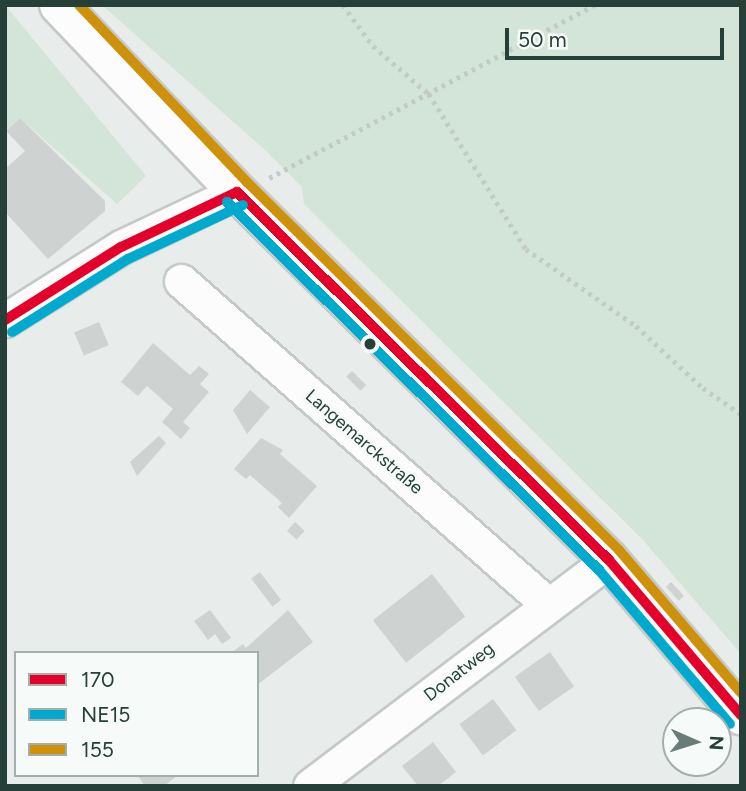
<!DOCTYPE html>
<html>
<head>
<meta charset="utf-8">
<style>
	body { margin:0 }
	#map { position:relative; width:746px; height:791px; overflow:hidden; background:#e8ecea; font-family:Figtree,sans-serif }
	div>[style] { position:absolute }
	.green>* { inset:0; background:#d3e4d8 }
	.building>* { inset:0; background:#ced3d1; transform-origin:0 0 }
	.path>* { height:4.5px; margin-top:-2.25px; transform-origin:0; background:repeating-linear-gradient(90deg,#c3cbc9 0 3.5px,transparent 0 8.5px) }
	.roads { filter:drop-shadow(2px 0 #c5c9c7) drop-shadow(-2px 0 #c5c9c7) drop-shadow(0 2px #c5c9c7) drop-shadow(0 -2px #c5c9c7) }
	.street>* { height:33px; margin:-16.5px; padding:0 16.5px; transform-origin:16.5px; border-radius:16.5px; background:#fcfcfc }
	.secondary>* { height:38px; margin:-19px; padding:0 19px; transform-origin:19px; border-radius:19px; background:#fcfcfc }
	.bus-1>* { height:10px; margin:-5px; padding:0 5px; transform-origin:5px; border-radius:5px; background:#e4002b }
	.bus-2>* { height:10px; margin:-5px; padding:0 5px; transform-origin:5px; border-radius:5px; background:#00a9ce }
	.bus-3>* { height:10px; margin:-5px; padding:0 5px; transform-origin:5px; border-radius:5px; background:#cd910b }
	.dots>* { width:19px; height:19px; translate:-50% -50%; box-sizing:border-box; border:4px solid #f6faf8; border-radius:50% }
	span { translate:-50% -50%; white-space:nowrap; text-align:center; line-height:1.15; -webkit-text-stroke:6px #f6faf8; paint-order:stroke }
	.street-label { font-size:18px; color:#263f39 }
	.frame { position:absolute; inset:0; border:7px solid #263f39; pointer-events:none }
	.legend { position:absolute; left:14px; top:651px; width:245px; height:126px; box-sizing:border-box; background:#f6faf8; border:2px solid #a3afac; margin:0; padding:9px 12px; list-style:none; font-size:21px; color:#263f39 }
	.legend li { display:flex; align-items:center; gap:14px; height:35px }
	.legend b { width:35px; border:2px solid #a3afac }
	.north { position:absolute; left:662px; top:707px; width:70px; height:70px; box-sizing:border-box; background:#f6faf8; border:2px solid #a3afac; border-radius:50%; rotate:93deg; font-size:19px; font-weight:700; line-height:28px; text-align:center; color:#263f39 }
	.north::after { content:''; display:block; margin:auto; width:24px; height:32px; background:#6a7c77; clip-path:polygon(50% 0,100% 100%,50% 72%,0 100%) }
	.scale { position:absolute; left:505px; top:28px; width:219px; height:32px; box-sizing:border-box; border:4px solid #263f39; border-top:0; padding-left:9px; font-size:21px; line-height:24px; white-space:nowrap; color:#263f39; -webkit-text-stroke:5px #f6faf8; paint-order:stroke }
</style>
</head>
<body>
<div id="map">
	<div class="green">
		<i style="clip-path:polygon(5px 5px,146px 176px,117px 204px,20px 118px,5px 131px)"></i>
		<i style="clip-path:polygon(102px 5px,741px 5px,741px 654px,643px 540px,304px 204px,302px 187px,266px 151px)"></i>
	</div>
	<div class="building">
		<i style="clip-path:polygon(20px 118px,105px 201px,105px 211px,48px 259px,5px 212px,5px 169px,25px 151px,6px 131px)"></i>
		<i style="left:99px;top:322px;width:25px;height:27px;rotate:67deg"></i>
		<i style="clip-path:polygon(153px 343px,190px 375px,199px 366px,209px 374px,200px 384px,209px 392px,183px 422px,190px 428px,181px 439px,162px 422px,173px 409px,147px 386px,138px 396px,121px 382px)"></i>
		<i style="left:352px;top:371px;width:20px;height:8px;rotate:45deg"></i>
		<i style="clip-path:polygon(250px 390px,270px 407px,247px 434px,233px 410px)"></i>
		<i style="clip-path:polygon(159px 436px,166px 443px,137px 476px,130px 462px)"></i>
		<i style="clip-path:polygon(261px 438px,283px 450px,280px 454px,317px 486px,289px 518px,278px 507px,282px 503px,250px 475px,246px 479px,234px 469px)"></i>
		<i style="left:295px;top:522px;width:13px;height:12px;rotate:42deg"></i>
		<i style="left:260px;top:572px;width:35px;height:11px;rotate:53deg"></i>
		<i style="left:432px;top:574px;width:54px;height:75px;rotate:52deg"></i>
		<i style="left:671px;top:582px;width:19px;height:7px;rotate:47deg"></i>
		<i style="clip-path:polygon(210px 610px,231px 638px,222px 644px,215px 634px,208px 640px,194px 621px)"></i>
		<i style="clip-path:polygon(288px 610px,313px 642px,257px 685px,257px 653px,231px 653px,243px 644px,246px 648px)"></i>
		<i style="left:550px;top:652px;width:42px;height:43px;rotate:55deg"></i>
		<i style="left:493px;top:699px;width:39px;height:42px;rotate:53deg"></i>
		<i style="clip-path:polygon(433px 742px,456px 772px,438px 786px,418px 786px,402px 766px)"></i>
		<i style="clip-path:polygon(137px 775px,178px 775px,164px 786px,145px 786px)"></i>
	</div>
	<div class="path">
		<i style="left:343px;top:5px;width:51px;rotate:53.8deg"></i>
		<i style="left:373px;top:46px;width:74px;rotate:40.6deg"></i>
		<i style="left:429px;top:94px;width:183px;rotate:58deg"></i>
		<i style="left:526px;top:249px;width:134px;rotate:35deg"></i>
		<i style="left:636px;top:326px;width:91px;rotate:42.8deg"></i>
		<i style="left:703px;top:388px;width:46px;rotate:34.4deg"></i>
		<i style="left:269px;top:178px;width:369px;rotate:-28deg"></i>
	</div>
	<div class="roads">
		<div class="street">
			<i style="left:181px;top:281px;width:488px;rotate:41.4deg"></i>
			<i style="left:5px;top:320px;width:137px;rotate:-32.2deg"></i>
			<i style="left:121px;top:247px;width:128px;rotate:-25.4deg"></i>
			<i style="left:310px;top:786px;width:375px;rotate:-37.1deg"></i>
		</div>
		<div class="secondary">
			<i style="left:59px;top:5px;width:258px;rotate:46.4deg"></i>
			<i style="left:237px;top:192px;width:523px;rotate:44.69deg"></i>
			<i style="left:609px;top:560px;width:204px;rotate:49.6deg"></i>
		</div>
	</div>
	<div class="bus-1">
		<i style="left:237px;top:192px;width:523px;rotate:44.69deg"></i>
		<i style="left:609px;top:560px;width:204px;rotate:49.6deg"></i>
		<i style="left:5px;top:320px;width:137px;rotate:-32.2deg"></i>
		<i style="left:121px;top:247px;width:128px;rotate:-25.4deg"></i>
	</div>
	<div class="bus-2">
		<i style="left:227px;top:202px;width:523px;rotate:44.69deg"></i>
		<i style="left:599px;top:570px;width:202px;rotate:49.6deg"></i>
		<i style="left:12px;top:332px;width:137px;rotate:-32.2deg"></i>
		<i style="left:128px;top:259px;width:127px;rotate:-25.2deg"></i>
	</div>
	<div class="bus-3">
		<i style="left:79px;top:5px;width:244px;rotate:46.5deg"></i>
		<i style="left:247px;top:182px;width:523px;rotate:44.69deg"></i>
		<i style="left:619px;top:550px;width:188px;rotate:49.5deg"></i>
	</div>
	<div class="dots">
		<i style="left:370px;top:344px;background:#263f39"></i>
	</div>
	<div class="street-label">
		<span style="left:364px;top:442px;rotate:41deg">Langemarckstraße</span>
		<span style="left:459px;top:672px;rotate:-38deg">Donatweg</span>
	</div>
	<div class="frame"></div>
	<ul class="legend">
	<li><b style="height:9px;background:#e4002b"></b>170</li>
	<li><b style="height:9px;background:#00a9ce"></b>NE15</li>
	<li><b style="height:9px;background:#cd910b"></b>155</li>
	</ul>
	<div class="north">N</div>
	<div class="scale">50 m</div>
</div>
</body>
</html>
